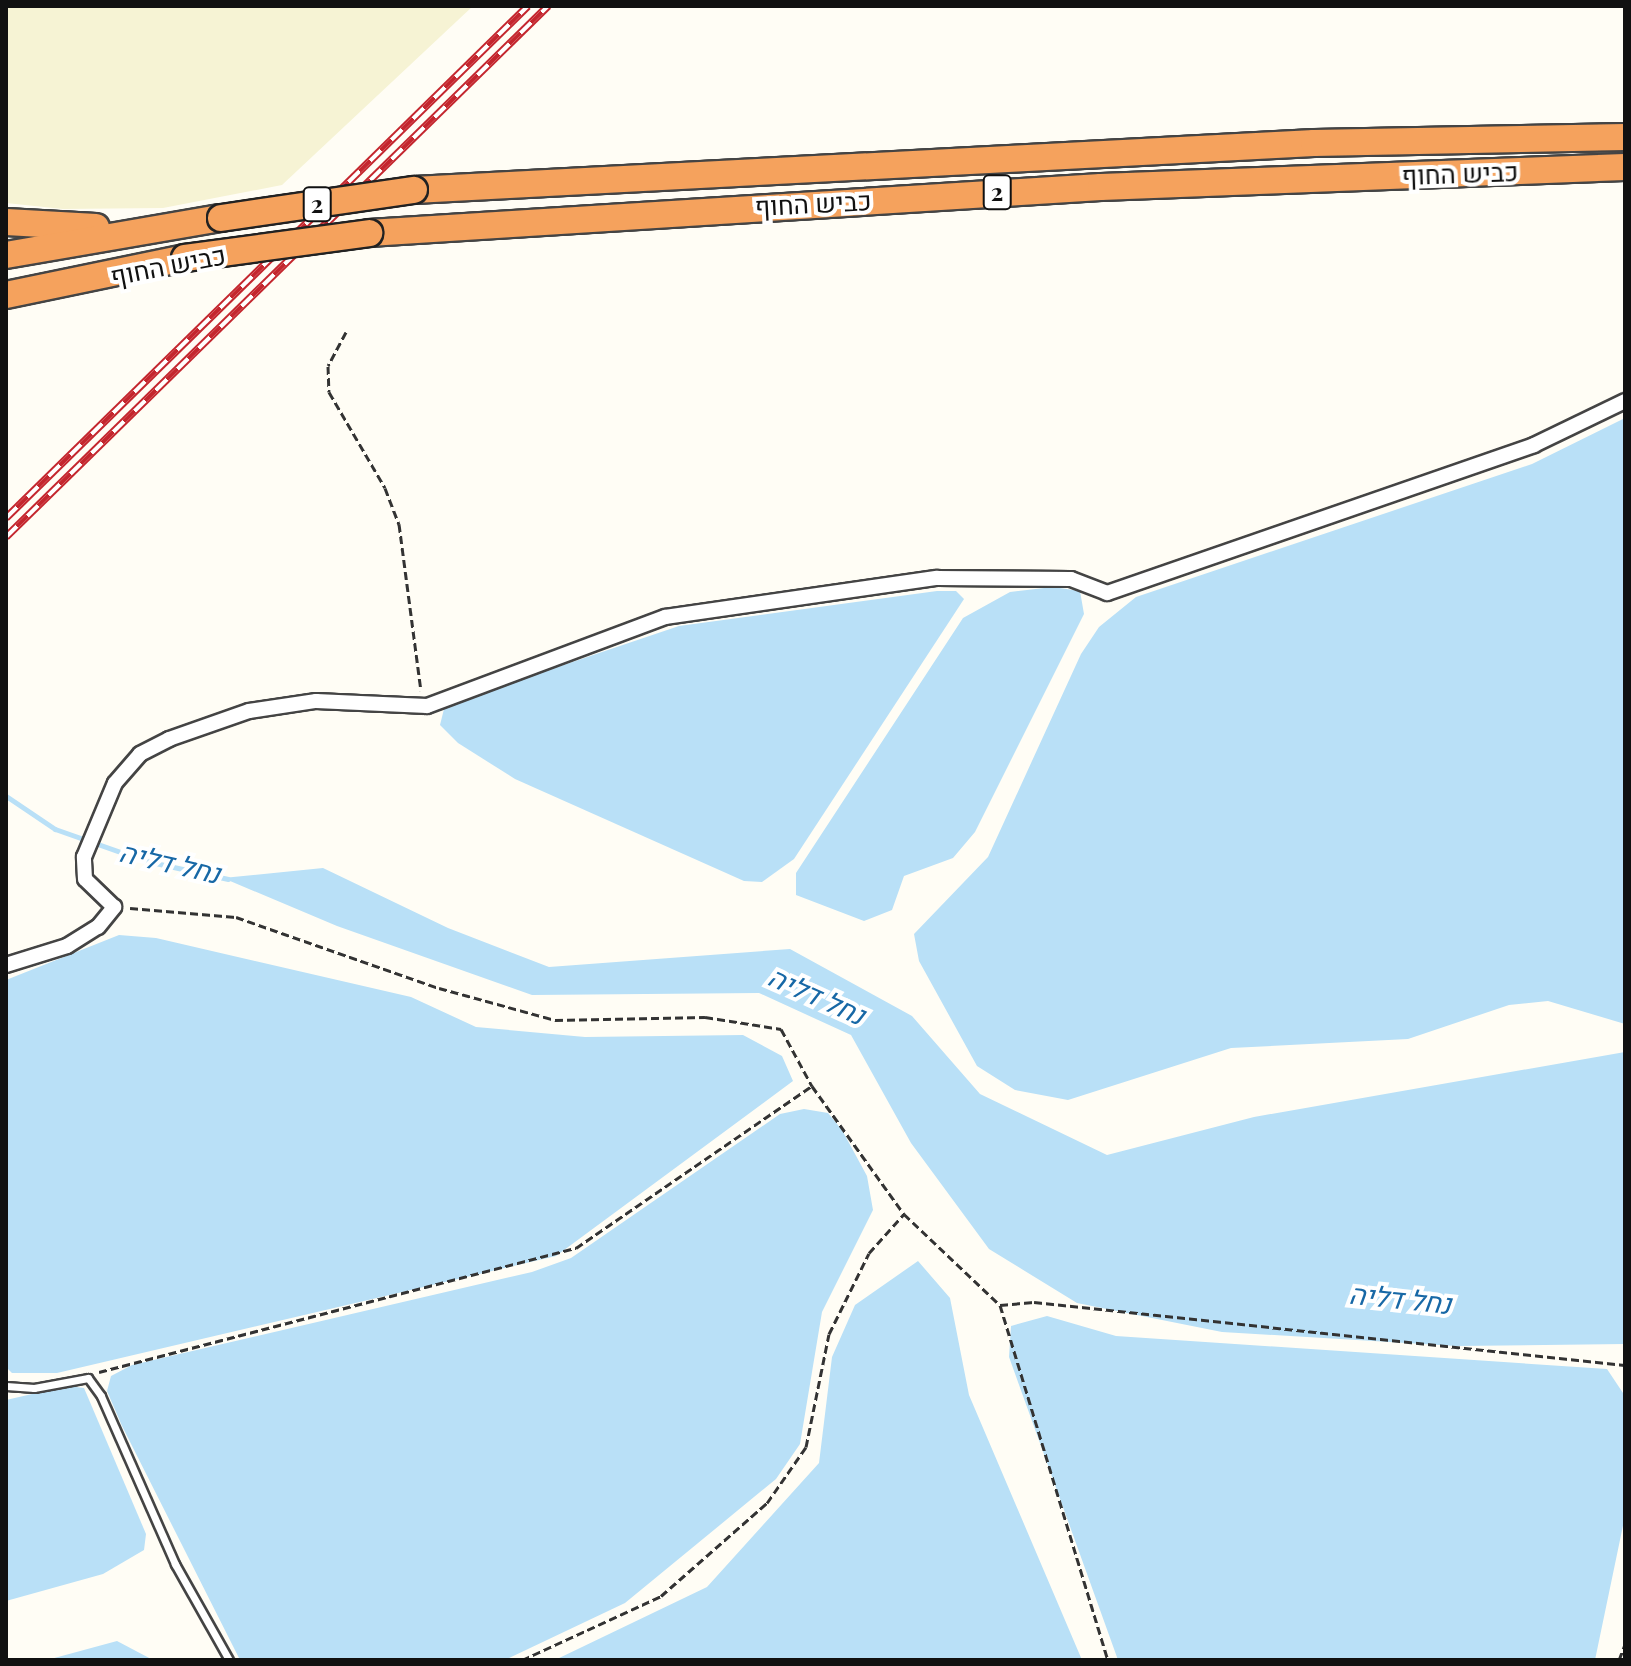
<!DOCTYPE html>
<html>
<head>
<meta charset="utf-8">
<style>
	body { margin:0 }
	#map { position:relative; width:1631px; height:1666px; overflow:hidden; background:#fffdf5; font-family:"Playfair Display",Heebo,serif }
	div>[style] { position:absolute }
	.farmland>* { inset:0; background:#f6f3d4 }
	.water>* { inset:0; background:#b9e0f7 }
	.stream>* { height:5px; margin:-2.5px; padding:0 2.5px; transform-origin:2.5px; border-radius:2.5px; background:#b9e0f7 }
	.path>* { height:3px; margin-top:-1.5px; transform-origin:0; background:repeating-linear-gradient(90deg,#333 0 8px,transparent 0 12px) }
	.roads { filter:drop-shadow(2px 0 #444) drop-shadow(-2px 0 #444) drop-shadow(0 2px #444) drop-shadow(0 -2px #444) }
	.service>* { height:7px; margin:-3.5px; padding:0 3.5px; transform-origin:3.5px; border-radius:3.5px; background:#fff }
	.minor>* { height:14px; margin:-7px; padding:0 7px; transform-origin:7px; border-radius:7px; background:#fff }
	.motorway>* { height:26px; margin:-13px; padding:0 13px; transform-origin:13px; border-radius:13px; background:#f5a25d }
	.rail>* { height:8px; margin-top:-4px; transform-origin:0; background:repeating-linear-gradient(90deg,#fff 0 15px,#c4262e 0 30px); box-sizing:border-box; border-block:2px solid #c4262e }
	.bridges { filter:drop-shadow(2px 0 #222) drop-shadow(-2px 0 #222) drop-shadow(0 2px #222) drop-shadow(0 -2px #222) }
	.motorway-bridge>* { height:26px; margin:-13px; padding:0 13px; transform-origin:13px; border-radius:13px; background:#f5a25d }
	span { translate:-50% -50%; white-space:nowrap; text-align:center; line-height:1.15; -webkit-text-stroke:8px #fff; paint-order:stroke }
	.shield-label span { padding:2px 6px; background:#fff; border:2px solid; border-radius:6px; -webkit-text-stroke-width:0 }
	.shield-label { font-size:24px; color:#111; font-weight:700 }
	.street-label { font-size:26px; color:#111 }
	.water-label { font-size:28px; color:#1768a6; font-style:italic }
	.frame { position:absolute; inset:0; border:8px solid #111; pointer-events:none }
</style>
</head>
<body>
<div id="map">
	<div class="farmland">
		<i style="clip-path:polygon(6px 6px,473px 6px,282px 185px,163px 208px,63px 209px,6px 203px)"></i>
	</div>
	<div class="water">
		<i style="clip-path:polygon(1625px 418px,1625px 1024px,1548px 1001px,1509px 1005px,1408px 1039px,1231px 1048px,1068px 1100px,1015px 1090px,977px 1066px,919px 961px,914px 934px,988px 857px,1081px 654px,1099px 627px,1136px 597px,1532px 464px)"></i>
		<i style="clip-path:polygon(1053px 587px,1080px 591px,1084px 614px,975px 832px,953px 858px,904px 876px,892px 910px,864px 921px,796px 895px,796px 873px,963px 618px,1010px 592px)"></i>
		<i style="clip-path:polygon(937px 591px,956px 591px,964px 599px,794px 859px,762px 882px,744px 881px,515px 779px,458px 743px,440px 725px,445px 705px,679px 626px)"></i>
		<i style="clip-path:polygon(323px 868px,448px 928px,549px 967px,790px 949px,912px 1016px,980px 1094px,1107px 1155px,1254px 1117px,1625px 1052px,1625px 1344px,1456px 1346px,1222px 1332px,1077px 1303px,989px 1249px,911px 1143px,851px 1035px,759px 993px,532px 995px,337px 926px,223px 878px)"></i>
		<i style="clip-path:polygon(119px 935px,156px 938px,411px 997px,476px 1027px,585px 1037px,743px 1035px,782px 1056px,793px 1081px,556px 1256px,57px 1373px,12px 1373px,6px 1367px,6px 980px)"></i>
		<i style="clip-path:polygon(804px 1109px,828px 1113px,842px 1130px,867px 1176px,873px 1210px,822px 1312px,800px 1444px,776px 1479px,625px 1603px,505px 1660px,240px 1660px,122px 1426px,107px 1391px,111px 1376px,132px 1365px,532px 1272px,571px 1258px,780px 1114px)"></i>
		<i style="clip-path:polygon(918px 1261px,950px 1298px,969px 1395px,1082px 1660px,555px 1660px,707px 1587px,819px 1463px,832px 1357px,855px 1305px)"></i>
		<i style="clip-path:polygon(1047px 1316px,1116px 1336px,1607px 1369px,1625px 1396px,1625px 1516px,1595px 1660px,1118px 1660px,1009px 1357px,1011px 1326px)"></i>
		<i style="clip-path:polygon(67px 1386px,84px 1388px,146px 1534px,144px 1550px,103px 1574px,6px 1601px,6px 1400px)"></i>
		<i style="clip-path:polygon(117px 1641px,153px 1660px,47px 1660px)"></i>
	</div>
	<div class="stream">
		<i style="left:6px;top:796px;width:59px;rotate:34deg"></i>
		<i style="left:55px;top:829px;width:96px;rotate:19.4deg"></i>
		<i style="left:146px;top:861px;width:84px;rotate:12.4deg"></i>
	</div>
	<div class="path">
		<i style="left:346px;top:332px;width:38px;rotate:118deg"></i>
		<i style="left:328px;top:366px;width:26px;rotate:88deg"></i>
		<i style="left:329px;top:392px;width:111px;rotate:59.7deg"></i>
		<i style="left:385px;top:488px;width:39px;rotate:69deg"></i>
		<i style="left:399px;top:524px;width:168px;rotate:82.5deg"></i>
		<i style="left:130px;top:908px;width:106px;rotate:4.9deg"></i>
		<i style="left:236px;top:917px;width:215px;rotate:19.3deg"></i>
		<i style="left:439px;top:988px;width:120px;rotate:15.4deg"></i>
		<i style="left:555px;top:1020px;width:150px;rotate:-1.1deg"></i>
		<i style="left:705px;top:1017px;width:77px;rotate:9deg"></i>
		<i style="left:781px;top:1029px;width:65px;rotate:61.5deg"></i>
		<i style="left:812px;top:1086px;width:158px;rotate:54.3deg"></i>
		<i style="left:904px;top:1214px;width:132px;rotate:43.5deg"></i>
		<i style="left:1000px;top:1305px;width:371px;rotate:73.1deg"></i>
		<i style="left:1000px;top:1305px;width:34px;rotate:-5deg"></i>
		<i style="left:1034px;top:1302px;width:594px;rotate:6.08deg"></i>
		<i style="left:99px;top:1372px;width:493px;rotate:-14.6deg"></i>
		<i style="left:576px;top:1248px;width:286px;rotate:-34.5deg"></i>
		<i style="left:522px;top:1660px;width:153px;rotate:-24.7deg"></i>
		<i style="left:661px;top:1596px;width:141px;rotate:-41.3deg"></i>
		<i style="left:767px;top:1503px;width:68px;rotate:-55.1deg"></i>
		<i style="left:806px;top:1447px;width:115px;rotate:-78.5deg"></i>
		<i style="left:829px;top:1334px;width:90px;rotate:-63.7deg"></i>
		<i style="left:869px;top:1253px;width:52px;rotate:-48.1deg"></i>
		<i style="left:1619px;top:1660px;width:17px;rotate:-69deg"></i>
	</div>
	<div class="roads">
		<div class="service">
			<i style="left:6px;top:1386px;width:28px;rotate:4deg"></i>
			<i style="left:34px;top:1388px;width:55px;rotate:-10.5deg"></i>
			<i style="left:88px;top:1378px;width:22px;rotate:54deg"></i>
			<i style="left:101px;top:1396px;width:184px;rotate:66.2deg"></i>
			<i style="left:175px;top:1564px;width:110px;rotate:60.6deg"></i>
		</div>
		<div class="minor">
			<i style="left:6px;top:965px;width:64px;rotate:-17.3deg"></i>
			<i style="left:67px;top:946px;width:36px;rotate:-32deg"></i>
			<i style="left:98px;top:927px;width:26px;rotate:-51deg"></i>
			<i style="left:114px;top:907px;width:40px;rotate:-136deg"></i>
			<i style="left:85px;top:879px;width:22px;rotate:-93deg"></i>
			<i style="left:84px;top:857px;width:80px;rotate:-67.3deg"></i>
			<i style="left:115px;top:783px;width:38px;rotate:-49deg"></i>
			<i style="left:140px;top:754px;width:33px;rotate:-27deg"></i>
			<i style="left:169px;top:739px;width:85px;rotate:-19.3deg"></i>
			<i style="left:249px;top:711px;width:68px;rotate:-8.5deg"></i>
			<i style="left:316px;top:701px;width:111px;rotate:2.6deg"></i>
			<i style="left:427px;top:706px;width:254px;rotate:-20.5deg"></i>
			<i style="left:665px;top:617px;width:275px;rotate:-8.2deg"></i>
			<i style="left:937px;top:578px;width:134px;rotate:0.4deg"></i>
			<i style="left:1071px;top:579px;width:39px;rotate:21deg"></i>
			<i style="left:1107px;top:593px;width:452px;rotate:-19.1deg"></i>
			<i style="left:1534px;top:445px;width:101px;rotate:-25.8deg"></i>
		</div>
		<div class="motorway">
			<i style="left:414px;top:190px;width:901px;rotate:-2.99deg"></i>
			<i style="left:1314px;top:143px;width:311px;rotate:-1.1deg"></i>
			<i style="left:6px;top:222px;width:90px;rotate:3.2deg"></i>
			<i style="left:369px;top:233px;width:733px;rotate:-3.6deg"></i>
			<i style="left:1101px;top:187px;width:524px;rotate:-2.19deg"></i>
			<i style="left:6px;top:255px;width:218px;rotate:-9.8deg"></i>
			<i style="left:6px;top:295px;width:183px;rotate:-11.7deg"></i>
		</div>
	</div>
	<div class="rail">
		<i style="left:6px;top:518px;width:731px;rotate:-44.45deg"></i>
		<i style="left:6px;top:537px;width:759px;rotate:-44.41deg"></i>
	</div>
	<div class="bridges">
		<div class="motorway-bridge">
			<i style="left:221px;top:218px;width:195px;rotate:-8.3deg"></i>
			<i style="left:185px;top:258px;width:186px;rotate:-7.7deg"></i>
		</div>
	</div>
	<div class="shield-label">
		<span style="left:997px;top:192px">2</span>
		<span style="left:317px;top:204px">2</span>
	</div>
	<div class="street-label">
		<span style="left:1460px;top:173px;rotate:-2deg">כביש החוף</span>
		<span style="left:813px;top:203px;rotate:-3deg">כביש החוף</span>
		<span style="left:168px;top:265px;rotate:-11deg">כביש החוף</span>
	</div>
	<div class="water-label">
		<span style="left:170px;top:862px;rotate:13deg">נחל דליה</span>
		<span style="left:817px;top:995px;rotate:24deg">נחל דליה</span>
		<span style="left:1400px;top:1298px;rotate:6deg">נחל דליה</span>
	</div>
	<div class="frame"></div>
</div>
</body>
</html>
